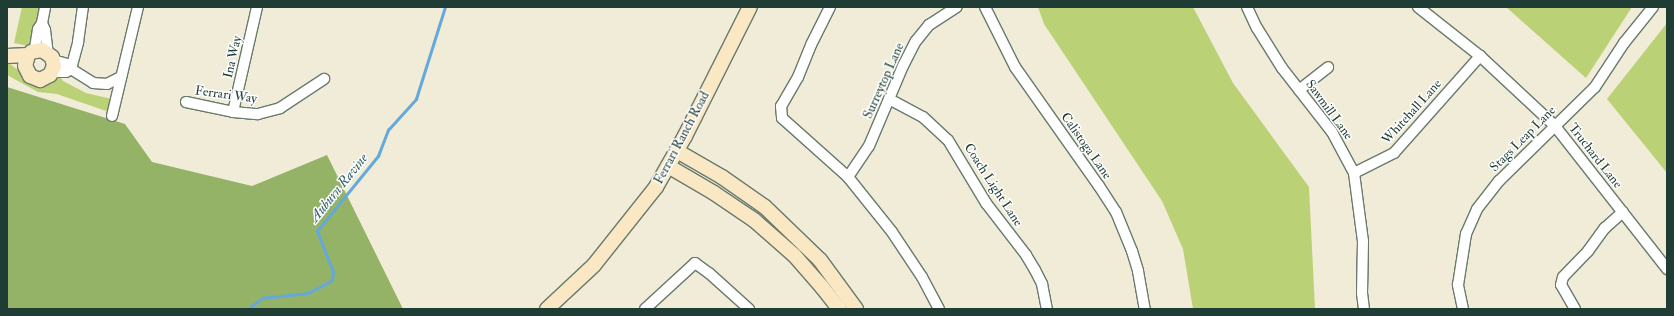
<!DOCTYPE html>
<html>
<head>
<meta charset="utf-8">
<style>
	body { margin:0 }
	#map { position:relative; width:1674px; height:316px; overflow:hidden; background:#f0ecd7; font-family:"IM FELL Double Pica",serif }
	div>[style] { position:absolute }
	.green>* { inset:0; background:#bbd176 }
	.forest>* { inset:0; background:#94b367 }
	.stream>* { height:2.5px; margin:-1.25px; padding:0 1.25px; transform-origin:1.25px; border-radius:1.25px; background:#65a8da }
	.roads { filter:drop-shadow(1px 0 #687a6d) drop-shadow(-1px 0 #687a6d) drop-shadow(0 1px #687a6d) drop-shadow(0 -1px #687a6d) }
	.street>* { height:10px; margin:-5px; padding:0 5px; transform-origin:5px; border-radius:5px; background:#fff }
	.secondary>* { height:14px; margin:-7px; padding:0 7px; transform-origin:7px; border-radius:7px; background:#fae7c3 }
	span { translate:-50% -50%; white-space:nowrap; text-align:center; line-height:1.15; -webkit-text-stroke:3px #fff; paint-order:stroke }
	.street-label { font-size:13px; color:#1f3d34 }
	.water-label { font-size:14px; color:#38626e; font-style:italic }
	.frame { position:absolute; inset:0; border:8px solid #1f3d34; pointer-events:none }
</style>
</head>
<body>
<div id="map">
	<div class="green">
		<i style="clip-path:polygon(22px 7px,44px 7px,38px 48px,14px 43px)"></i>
		<i style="clip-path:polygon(1038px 7px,1193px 7px,1233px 83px,1309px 187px,1315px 309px,1193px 309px,1183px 249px,1162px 201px,1044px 24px)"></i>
		<i style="clip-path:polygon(1506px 7px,1632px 7px,1586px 78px)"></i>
		<i style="clip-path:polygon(1667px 23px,1667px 173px,1607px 99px)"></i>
		<i style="clip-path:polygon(7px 61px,27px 78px,58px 73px,63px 81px,86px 93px,112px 99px,109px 112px,57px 94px,38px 92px,7px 75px)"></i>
	</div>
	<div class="forest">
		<i style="clip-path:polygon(7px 87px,125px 124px,152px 162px,252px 186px,327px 155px,403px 309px,7px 309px)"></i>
	</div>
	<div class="stream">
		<i style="left:248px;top:309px;width:18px;rotate:-38deg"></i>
		<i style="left:262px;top:298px;width:46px;rotate:-6.2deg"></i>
		<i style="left:308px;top:293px;width:27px;rotate:-28deg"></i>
		<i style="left:332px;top:280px;width:8px;rotate:-83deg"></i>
		<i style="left:333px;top:272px;width:44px;rotate:-111.3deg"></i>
		<i style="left:317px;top:231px;width:97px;rotate:-50.9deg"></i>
		<i style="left:378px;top:156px;width:28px;rotate:-69deg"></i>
		<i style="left:388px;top:130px;width:42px;rotate:-47.9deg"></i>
		<i style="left:416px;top:99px;width:96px;rotate:-72.5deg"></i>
	</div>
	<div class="roads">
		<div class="street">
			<i style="left:830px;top:7px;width:42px;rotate:116.6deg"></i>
			<i style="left:811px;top:45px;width:35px;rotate:112deg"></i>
			<i style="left:798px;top:77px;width:34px;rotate:120deg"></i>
			<i style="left:781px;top:106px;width:12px;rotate:85deg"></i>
			<i style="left:782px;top:118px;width:89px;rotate:41.8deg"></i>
			<i style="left:848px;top:177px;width:70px;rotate:51.3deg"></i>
			<i style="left:892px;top:232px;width:54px;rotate:56.3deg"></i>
			<i style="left:922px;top:277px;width:36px;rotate:62deg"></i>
			<i style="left:985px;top:7px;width:67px;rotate:63.4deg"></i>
			<i style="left:1015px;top:67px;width:146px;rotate:54.8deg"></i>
			<i style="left:1099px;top:186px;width:31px;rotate:57deg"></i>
			<i style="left:1116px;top:212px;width:42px;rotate:67.7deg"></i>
			<i style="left:1132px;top:251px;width:21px;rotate:73deg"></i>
			<i style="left:1138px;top:271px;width:39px;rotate:80deg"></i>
			<i style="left:1247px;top:7px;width:23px;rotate:65deg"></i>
			<i style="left:1257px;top:28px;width:47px;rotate:58deg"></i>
			<i style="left:1282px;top:68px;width:81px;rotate:52deg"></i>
			<i style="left:1332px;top:132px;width:47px;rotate:61.8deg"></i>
			<i style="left:1354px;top:173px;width:69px;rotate:82.5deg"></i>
			<i style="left:1363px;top:241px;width:52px;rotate:91.1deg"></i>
			<i style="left:1362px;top:293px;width:16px;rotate:83deg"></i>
			<i style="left:1418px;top:7px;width:79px;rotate:38.3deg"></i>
			<i style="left:1480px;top:56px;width:103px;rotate:43deg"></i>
			<i style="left:1555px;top:126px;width:182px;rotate:51.9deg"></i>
			<i style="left:42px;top:23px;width:8px;rotate:67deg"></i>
			<i style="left:45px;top:30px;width:23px;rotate:83deg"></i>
			<i style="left:29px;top:55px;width:9px;rotate:-49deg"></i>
			<i style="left:35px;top:48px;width:19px;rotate:-81deg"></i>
			<i style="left:38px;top:29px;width:7px;rotate:-56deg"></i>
			<i style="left:42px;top:23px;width:16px;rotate:-79deg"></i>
			<i style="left:53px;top:60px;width:15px;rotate:16deg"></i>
			<i style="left:67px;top:64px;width:6px;rotate:51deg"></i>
			<i style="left:71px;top:69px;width:26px;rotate:32deg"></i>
			<i style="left:93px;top:83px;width:14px;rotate:4deg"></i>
			<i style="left:107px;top:84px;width:16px;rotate:-27deg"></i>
			<i style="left:53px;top:72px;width:13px"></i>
			<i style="left:66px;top:72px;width:6px;rotate:-31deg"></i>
			<i style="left:71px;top:69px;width:28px;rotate:-75deg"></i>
			<i style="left:78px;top:42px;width:35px;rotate:-82deg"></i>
			<i style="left:1299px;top:90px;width:37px;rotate:-38deg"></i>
			<i style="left:889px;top:99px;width:38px;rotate:28deg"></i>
			<i style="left:923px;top:117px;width:34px;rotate:43deg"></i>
			<i style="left:948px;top:140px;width:74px;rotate:58.9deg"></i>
			<i style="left:986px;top:203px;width:66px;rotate:52.4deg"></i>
			<i style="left:1026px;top:255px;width:17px;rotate:59deg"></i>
			<i style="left:1035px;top:270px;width:16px;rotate:63deg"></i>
			<i style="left:1042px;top:284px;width:25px;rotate:79deg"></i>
			<i style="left:186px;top:102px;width:48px;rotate:12deg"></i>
			<i style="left:233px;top:112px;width:25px;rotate:5deg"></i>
			<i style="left:258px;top:114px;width:23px;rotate:-15deg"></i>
			<i style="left:280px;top:108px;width:53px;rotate:-33.4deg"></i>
			<i style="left:233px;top:112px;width:108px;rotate:-77.1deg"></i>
			<i style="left:112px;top:116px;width:112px;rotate:-76.6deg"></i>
			<i style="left:1354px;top:173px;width:45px;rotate:-26.6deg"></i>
			<i style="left:1394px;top:153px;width:130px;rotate:-48.4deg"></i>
			<i style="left:848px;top:177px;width:37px;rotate:-56deg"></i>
			<i style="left:869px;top:146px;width:87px;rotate:-67deg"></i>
			<i style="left:903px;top:66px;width:28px;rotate:-63deg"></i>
			<i style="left:916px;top:41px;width:21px;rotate:-51deg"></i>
			<i style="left:929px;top:25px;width:33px;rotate:-33deg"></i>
			<i style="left:645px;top:309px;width:68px;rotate:-42.6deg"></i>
			<i style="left:695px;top:263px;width:17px;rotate:36deg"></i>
			<i style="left:709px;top:273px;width:54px;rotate:42deg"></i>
			<i style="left:1463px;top:309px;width:25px;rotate:-102deg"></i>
			<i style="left:1458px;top:285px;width:52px;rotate:-81.1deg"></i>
			<i style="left:1466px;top:234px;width:27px;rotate:-66deg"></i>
			<i style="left:1477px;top:209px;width:36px;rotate:-52deg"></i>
			<i style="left:1499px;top:181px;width:134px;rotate:-44.4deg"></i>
			<i style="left:1595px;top:87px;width:53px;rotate:-56.6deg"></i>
			<i style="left:1624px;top:43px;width:46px;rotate:-51.1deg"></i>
			<i style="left:1575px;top:309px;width:28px;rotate:-120deg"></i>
			<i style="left:1561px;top:285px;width:8px;rotate:-76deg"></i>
			<i style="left:1563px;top:277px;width:36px;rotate:-46deg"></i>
			<i style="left:1588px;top:251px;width:29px;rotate:-54deg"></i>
			<i style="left:1605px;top:228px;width:24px;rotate:-42deg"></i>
		</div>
		<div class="secondary">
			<i style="left:28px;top:55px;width:11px;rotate:105deg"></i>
			<i style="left:25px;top:66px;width:11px;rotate:63deg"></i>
			<i style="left:30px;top:76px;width:11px;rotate:22deg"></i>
			<i style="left:40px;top:80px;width:11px;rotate:-27deg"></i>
			<i style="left:50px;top:75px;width:10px;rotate:-66deg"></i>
			<i style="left:54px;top:66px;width:9px;rotate:-103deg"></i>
			<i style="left:52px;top:57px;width:12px;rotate:-145deg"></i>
			<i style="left:42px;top:50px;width:11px;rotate:170deg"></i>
			<i style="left:7px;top:56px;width:21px;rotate:-3deg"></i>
			<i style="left:677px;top:151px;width:52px;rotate:30deg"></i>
			<i style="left:722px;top:177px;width:52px;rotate:34.9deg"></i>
			<i style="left:765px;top:207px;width:76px;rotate:43.9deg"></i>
			<i style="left:820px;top:260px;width:61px;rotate:53.7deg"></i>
			<i style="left:668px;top:166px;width:53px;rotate:30.4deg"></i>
			<i style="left:714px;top:193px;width:48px;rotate:34deg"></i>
			<i style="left:754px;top:220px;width:53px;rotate:41.2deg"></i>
			<i style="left:794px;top:255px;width:43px;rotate:48.8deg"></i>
			<i style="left:822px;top:287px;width:28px;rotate:52deg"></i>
			<i style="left:547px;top:309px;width:64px;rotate:-43.1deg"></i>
			<i style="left:594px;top:265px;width:100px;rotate:-51.5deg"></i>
			<i style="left:656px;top:187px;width:59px;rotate:-60.4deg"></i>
			<i style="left:685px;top:136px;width:144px;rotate:-63.3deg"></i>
		</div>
	</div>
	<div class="street-label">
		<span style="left:233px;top:57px;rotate:-77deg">Ina Way</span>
		<span style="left:884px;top:81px;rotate:-66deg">Surreytop Lane</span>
		<span style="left:226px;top:95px;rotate:8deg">Ferrari Way</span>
		<span style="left:1329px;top:110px;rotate:54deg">Sawmill Lane</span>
		<span style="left:1412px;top:112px;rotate:-48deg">Whitehall Lane</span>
		<span style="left:682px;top:138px;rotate:-62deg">Ferrari Ranch Road</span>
		<span style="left:1523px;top:139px;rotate:-45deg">Stags Leap Lane</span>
		<span style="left:1086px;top:146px;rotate:55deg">Calistoga Lane</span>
		<span style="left:1595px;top:156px;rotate:52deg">Truchard Lane</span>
		<span style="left:993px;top:185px;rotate:57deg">Coach Light Lane</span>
	</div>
	<div class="water-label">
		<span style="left:339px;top:188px;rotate:-51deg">Auburn Ravine</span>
	</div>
	<div class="frame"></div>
</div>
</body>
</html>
